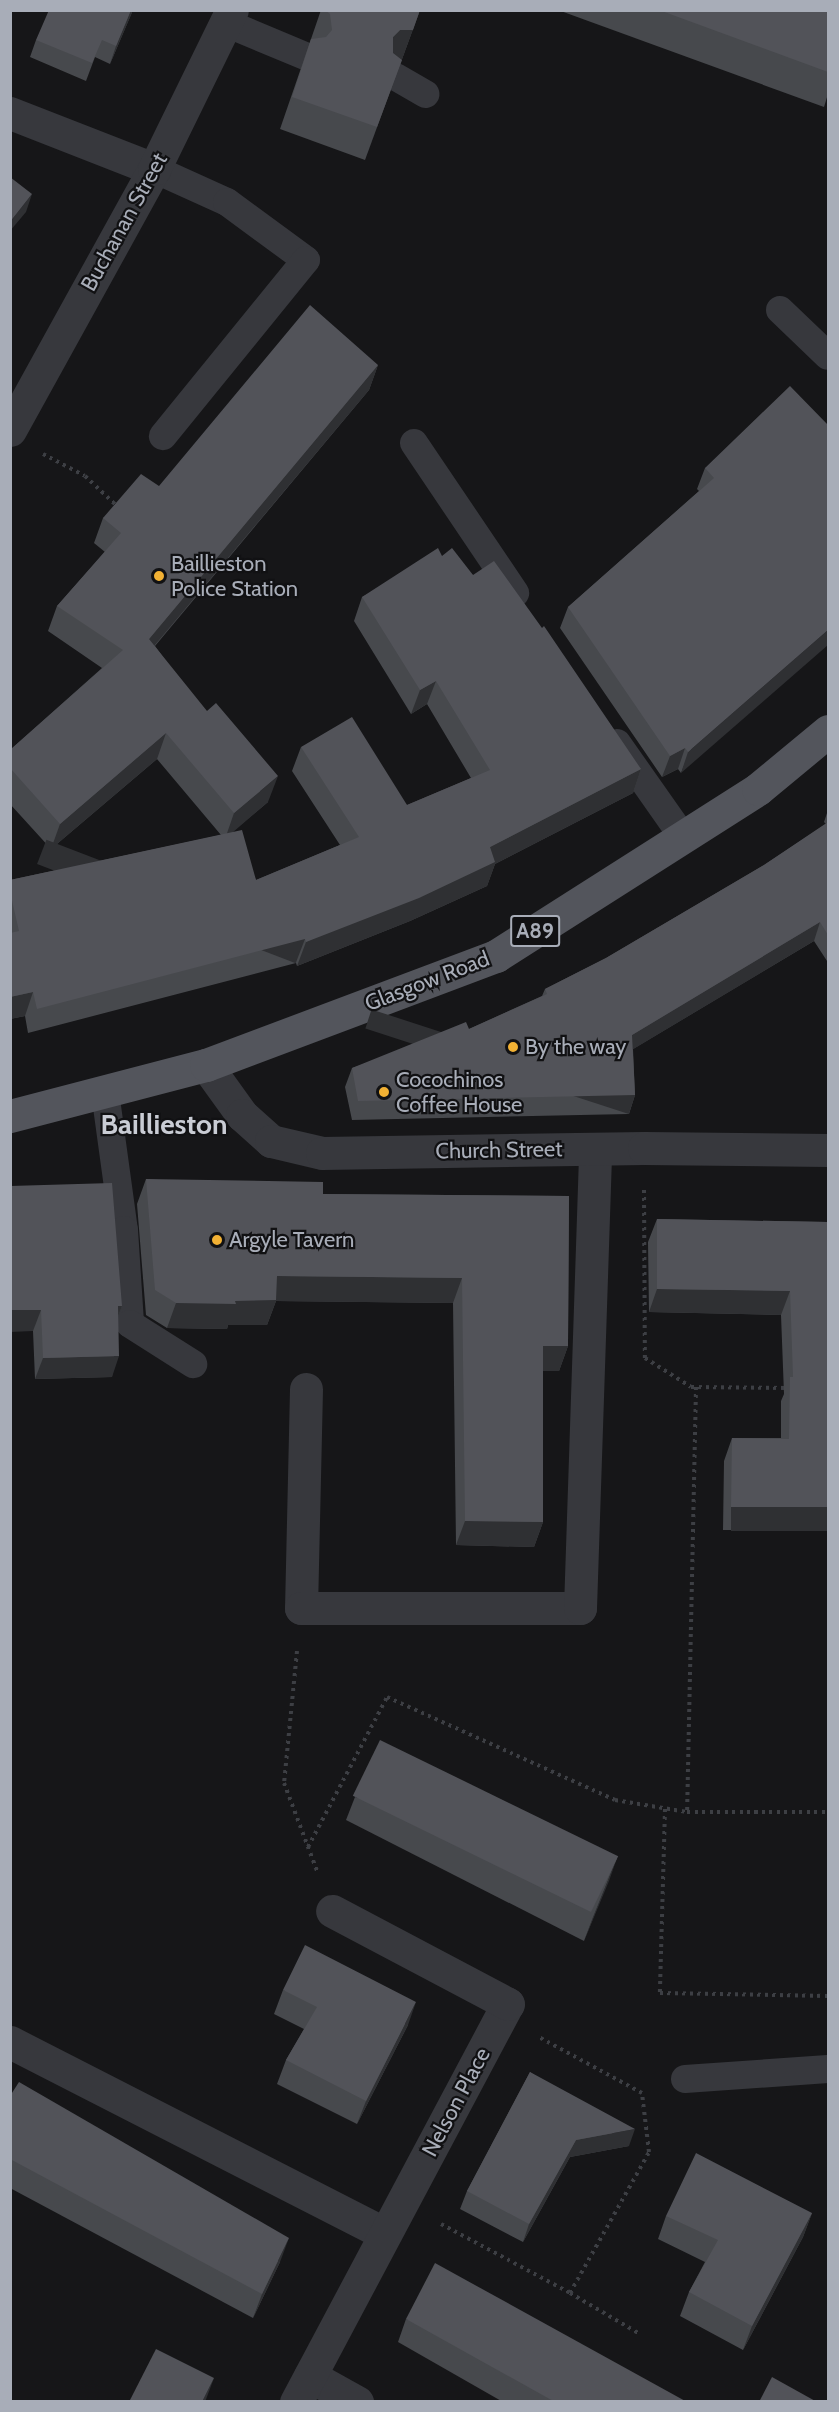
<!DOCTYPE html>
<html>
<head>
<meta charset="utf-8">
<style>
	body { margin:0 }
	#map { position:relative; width:839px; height:2412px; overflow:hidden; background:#161618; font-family:Cabin,sans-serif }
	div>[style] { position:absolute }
	.path>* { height:4px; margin-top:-2px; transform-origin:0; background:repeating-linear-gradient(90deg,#3d3f44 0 3px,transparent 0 7.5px) }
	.service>* { height:28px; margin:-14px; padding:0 14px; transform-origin:14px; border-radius:14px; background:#37383d }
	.minor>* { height:33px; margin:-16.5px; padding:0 16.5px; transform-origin:16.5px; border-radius:16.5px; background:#37383d }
	.tertiary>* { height:33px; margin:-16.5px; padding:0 16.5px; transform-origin:16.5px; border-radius:16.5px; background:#37383d }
	.primary>* { height:33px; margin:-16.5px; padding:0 16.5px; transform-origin:16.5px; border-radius:16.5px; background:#53555c }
	.wall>* { inset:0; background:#47494d }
	.shaded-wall>* { inset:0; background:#2f3033; transform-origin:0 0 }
	.building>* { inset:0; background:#525359; transform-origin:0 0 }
	.dots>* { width:16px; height:16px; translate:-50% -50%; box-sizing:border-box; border:3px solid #111113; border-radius:50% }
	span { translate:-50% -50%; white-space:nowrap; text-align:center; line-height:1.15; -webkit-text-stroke:4.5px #111113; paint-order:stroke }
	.shield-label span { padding:2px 4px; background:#111113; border:2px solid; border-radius:4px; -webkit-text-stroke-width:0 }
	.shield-label { font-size:21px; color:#a8adb8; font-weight:700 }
	.street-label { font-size:22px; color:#a8adb8 }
	.poi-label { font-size:22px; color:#a8adb8 }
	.left { translate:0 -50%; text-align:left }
	.district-label { font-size:28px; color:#c9ccd4; font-weight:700 }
	.frame { position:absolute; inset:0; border:12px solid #a8adb8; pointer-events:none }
</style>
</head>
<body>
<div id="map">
	<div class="path">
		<i style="left:43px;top:454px;width:47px;rotate:27.6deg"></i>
		<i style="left:85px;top:476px;width:44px;rotate:43.2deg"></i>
		<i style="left:644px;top:1190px;width:168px;rotate:89.7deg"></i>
		<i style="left:645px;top:1358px;width:54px;rotate:32.2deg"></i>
		<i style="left:691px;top:1387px;width:97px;rotate:0.6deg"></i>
		<i style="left:696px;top:1387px;width:425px;rotate:91.2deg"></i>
		<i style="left:687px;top:1812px;width:141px"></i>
		<i style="left:297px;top:1651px;width:133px;rotate:95.6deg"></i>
		<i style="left:284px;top:1783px;width:94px;rotate:69.4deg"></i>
		<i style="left:665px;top:1809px;width:184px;rotate:91.6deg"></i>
		<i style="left:660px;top:1993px;width:168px;rotate:1deg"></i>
		<i style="left:308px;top:1847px;width:170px;rotate:-62.2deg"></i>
		<i style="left:387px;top:1697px;width:250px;rotate:24.3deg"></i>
		<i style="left:615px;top:1800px;width:73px;rotate:9.5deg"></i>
		<i style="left:441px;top:2224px;width:146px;rotate:28.1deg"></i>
		<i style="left:570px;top:2293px;width:162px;rotate:-60.7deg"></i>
		<i style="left:649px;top:2152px;width:59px;rotate:-96.8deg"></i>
		<i style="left:642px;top:2093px;width:117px;rotate:-151.5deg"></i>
		<i style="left:570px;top:2293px;width:81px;rotate:30.4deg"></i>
	</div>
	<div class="service">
		<i style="left:226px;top:23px;width:86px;rotate:22.7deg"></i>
		<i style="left:396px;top:77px;width:34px;rotate:30deg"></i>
		<i style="left:154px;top:169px;width:80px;rotate:24.3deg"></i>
		<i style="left:227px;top:202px;width:98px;rotate:36.3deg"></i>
		<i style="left:306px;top:260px;width:227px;rotate:129.1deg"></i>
		<i style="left:780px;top:310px;width:66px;rotate:43.8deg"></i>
		<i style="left:414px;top:443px;width:181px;rotate:56deg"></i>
		<i style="left:617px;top:743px;width:115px;rotate:54.9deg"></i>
		<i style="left:105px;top:1092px;width:139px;rotate:82.2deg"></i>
		<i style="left:124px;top:1230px;width:94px;rotate:86.3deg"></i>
		<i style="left:130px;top:1324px;width:75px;rotate:32.4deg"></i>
		<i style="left:685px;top:2079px;width:143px;rotate:-4deg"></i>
	</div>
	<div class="minor">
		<i style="left:10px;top:113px;width:155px;rotate:21.3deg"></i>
		<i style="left:10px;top:430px;width:298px;rotate:-61.1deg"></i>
		<i style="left:154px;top:169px;width:177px;rotate:-63.9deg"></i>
		<i style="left:306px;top:1389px;width:219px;rotate:91.3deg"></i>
		<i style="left:301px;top:1608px;width:279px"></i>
		<i style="left:580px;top:1608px;width:459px;rotate:-88.1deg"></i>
		<i style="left:10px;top:2042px;width:421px;rotate:27.1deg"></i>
		<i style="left:310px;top:2376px;width:54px;rotate:29deg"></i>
		<i style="left:296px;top:2402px;width:451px;rotate:-62deg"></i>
		<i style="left:508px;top:2004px;width:199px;rotate:-152.1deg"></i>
	</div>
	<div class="tertiary">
		<i style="left:206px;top:1065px;width:62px;rotate:54.2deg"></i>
		<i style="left:242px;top:1115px;width:39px;rotate:42deg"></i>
		<i style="left:271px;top:1141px;width:52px;rotate:13.2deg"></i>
		<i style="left:322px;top:1153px;width:322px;rotate:-0.9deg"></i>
		<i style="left:644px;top:1148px;width:184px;rotate:0.6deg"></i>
	</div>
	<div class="primary">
		<i style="left:10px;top:1116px;width:203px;rotate:-14.6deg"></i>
		<i style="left:206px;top:1065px;width:310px;rotate:-20.6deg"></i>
		<i style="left:496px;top:956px;width:311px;rotate:-32.5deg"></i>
		<i style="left:758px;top:789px;width:91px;rotate:-39.6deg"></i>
	</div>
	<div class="wall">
		<i style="clip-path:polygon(133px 10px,110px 64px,95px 57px,86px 81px,30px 57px,36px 40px)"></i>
		<i style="clip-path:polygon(321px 10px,420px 10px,365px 160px,280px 129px)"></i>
		<i style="clip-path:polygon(558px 10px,828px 10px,828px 94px,824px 107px)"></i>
		<i style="clip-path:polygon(378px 365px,369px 390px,155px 646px,268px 802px,232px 832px,256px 880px,340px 845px,292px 771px,301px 747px,407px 805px,471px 778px,427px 704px,411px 714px,354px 621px,362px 597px,442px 556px,473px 575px,641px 769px,633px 793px,495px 864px,487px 886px,410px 921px,297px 966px,296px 963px,28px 1033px,25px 1016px,10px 1019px,10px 880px,221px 835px,157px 759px,51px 849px,10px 804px,10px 750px,102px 668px,48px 631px,57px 606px,105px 552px,94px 543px,103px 518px)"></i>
		<i style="clip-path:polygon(828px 425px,681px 773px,678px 769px,662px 777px,560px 628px,568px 607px,699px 491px,697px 489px,705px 468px)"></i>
		<i style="clip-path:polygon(828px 810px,828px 960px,827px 961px,814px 941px,633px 1049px,635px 1095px,629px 1114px,352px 1120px,345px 1087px,352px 1068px,469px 1029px,542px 996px,545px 989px,606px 958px,764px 865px,826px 824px,824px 822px)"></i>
		<i style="clip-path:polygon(146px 1179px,323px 1194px,569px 1196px,568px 1346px,559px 1371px,543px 1371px,543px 1522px,534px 1547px,456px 1545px,453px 1303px,276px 1301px,267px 1325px,228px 1325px,227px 1329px,167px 1328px,146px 1315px,137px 1204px)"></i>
		<i style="clip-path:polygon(10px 1186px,122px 1306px,118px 1316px,112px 1377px,35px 1379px,33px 1331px)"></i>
		<i style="clip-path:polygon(657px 1219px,828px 1222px,828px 1530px,723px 1530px,724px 1461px,732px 1438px,781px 1438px,781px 1401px,784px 1394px,781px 1315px,649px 1312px,648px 1242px)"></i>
		<i style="clip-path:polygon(355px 1797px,617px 1858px,584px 1941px,346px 1820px)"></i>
		<i style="clip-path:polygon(283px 1990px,408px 2025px,357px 2124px,277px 2084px,286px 2060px,304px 2029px,274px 2014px)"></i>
		<i style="clip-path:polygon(530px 2072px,629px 2146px,570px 2157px,523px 2242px,460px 2209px,467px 2191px)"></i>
		<i style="clip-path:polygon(10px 2096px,280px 2262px,253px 2318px,10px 2188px)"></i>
		<i style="clip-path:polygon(812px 2213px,803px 2237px,743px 2350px,680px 2316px,689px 2292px,705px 2262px,658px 2239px,666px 2216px)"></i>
		<i style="clip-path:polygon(406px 2319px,687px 2402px,503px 2402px,398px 2342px)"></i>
	</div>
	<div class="shaded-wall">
		<i style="clip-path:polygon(131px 10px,133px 10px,110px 64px,116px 46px)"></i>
		<i style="clip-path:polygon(420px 10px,401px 62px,388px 63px,393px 37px)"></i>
		<i style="clip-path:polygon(32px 194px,26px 212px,10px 231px,10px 222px)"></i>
		<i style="clip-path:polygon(378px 365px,369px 390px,139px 664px,149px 639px)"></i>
		<i style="clip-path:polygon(828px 630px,828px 645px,681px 773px,688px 752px)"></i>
		<i style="clip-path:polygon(436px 681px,427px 704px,411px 714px,420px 690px)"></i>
		<i style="clip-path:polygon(166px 733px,157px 759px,51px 849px,60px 824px)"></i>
		<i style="clip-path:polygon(685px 748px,678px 769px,662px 777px,670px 756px)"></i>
		<i style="clip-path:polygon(641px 769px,633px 793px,495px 864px,487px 886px,410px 921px,297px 966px,306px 942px)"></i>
		<i style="clip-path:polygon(278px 776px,268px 802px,225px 839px,234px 813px)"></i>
		<i style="clip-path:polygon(820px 922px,814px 941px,625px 1054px,632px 1035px)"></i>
		<i style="left:305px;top:939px;width:26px;height:277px;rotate:111deg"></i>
		<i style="clip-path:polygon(33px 992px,25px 1016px,10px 1019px,10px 997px)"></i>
		<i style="left:635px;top:1095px;width:20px;height:277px;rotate:108deg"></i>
		<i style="clip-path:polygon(277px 1276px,462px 1278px,453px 1303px,276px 1301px,267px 1325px,228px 1325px,227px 1329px,167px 1328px,176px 1303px,235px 1301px)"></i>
		<i style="clip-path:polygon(657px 1289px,790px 1291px,781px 1315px,649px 1312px)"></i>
		<i style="clip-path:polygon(118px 1306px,122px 1306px,114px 1327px)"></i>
		<i style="clip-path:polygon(10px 1310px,41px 1310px,33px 1331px,10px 1332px)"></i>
		<i style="clip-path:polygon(543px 1346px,568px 1346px,559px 1371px,534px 1371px)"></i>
		<i style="clip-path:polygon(119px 1356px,112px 1377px,35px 1379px,43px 1358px)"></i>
		<i style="left:731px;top:1507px;width:97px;height:24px"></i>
		<i style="clip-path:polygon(465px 1521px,543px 1522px,534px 1547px,456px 1545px)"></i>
		<i style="clip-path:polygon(617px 1858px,609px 1881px,584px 1941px,593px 1917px)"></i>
		<i style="clip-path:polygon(416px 2002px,408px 2025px,357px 2124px,366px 2101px)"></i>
		<i style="clip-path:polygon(635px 2129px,629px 2146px,570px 2157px,523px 2242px,529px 2224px,576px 2140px)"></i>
		<i style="clip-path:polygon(812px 2213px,803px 2237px,743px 2350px,752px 2326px)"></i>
		<i style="clip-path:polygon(289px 2238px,280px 2262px,253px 2318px,262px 2294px)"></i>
		<i style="clip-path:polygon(214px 2378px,205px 2402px,202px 2402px)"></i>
	</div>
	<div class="building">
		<i style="clip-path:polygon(49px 10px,131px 10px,116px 46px,102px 40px,92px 63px,36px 40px)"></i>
		<i style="clip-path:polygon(325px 10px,420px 10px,413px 30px,400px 30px,393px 37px,393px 53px,402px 60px,377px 127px,292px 97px,311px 39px,326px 37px,332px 30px,330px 14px)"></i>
		<i style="clip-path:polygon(659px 10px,828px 10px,828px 72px)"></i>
		<i style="clip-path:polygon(10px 177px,32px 194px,10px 222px)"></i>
		<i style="clip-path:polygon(310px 305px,378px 365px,149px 639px,207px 711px,216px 703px,278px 776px,234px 813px,166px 733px,60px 824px,10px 768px,10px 750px,123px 650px,57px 606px,121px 533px,103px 518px,141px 474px,159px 486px)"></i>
		<i style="clip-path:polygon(790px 386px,828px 425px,828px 630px,688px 752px,685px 748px,670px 756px,568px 607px,714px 478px,705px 468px)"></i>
		<i style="clip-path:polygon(438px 548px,442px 556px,452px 548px,473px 575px,494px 561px,542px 628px,544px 626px,641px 769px,490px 847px,495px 862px,419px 898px,306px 942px,305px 939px,37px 1009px,33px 992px,10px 997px,10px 933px,19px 931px,10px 892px,10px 880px,242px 830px,256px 880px,359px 837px,301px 747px,352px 717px,407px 805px,490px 770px,436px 681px,420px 690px,362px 597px)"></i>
		<i style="clip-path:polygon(828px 822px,828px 935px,820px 922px,632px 1035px,635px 1095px,358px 1101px,352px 1068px,466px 1022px,469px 1029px,547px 994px,545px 989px,606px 958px,764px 865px)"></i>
		<i style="clip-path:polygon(146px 1179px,323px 1182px,323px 1194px,569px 1196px,568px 1346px,543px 1346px,543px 1522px,465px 1521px,462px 1278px,277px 1276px,276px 1300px,235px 1301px,236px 1304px,176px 1303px,155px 1290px)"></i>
		<i style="clip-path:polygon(112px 1183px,122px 1306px,118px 1306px,119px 1356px,43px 1358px,41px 1310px,10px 1310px,10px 1186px)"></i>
		<i style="clip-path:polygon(657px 1219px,828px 1222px,828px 1507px,731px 1507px,732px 1438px,789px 1439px,790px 1377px,793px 1377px,790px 1291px,657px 1289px)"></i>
		<i style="left:380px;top:1740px;width:265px;height:62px;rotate:26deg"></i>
		<i style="clip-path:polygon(305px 1945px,416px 2002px,366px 2101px,286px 2060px,317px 2007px,283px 1990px)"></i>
		<i style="clip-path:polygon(530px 2072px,635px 2129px,576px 2140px,529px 2224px,467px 2191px)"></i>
		<i style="clip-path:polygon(19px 2082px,289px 2238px,262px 2294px,10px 2159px,10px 2096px)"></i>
		<i style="clip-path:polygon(696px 2153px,812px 2213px,752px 2326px,689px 2292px,718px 2240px,666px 2216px)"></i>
		<i style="clip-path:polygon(435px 2263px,687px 2402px,555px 2402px,406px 2319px)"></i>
		<i style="clip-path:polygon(156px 2349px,214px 2378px,202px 2402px,129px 2402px)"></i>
		<i style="clip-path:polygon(772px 2377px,817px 2402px,759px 2402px)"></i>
	</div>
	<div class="dots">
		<i style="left:159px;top:576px;background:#f2b134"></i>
		<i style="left:513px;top:1047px;background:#f2b134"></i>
		<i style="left:384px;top:1092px;background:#f2b134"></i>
		<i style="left:217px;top:1240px;background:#f2b134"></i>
	</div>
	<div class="shield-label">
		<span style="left:535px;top:931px">A89</span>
	</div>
	<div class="street-label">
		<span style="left:124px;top:222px;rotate:-61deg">Buchanan Street</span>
		<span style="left:427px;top:981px;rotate:-21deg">Glasgow Road</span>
		<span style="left:499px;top:1150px;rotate:-1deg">Church Street</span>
		<span style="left:456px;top:2102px;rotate:-62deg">Nelson Place</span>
	</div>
	<div class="poi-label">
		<span class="left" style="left:171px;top:576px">Baillieston<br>Police Station</span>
		<span class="left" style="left:525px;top:1047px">By the way</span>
		<span class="left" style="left:396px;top:1092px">Cocochinos<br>Coffee House</span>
		<span class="left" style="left:229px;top:1240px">Argyle Tavern</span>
	</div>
	<div class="district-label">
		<span style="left:164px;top:1124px">Baillieston</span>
	</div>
	<div class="frame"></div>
</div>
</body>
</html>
